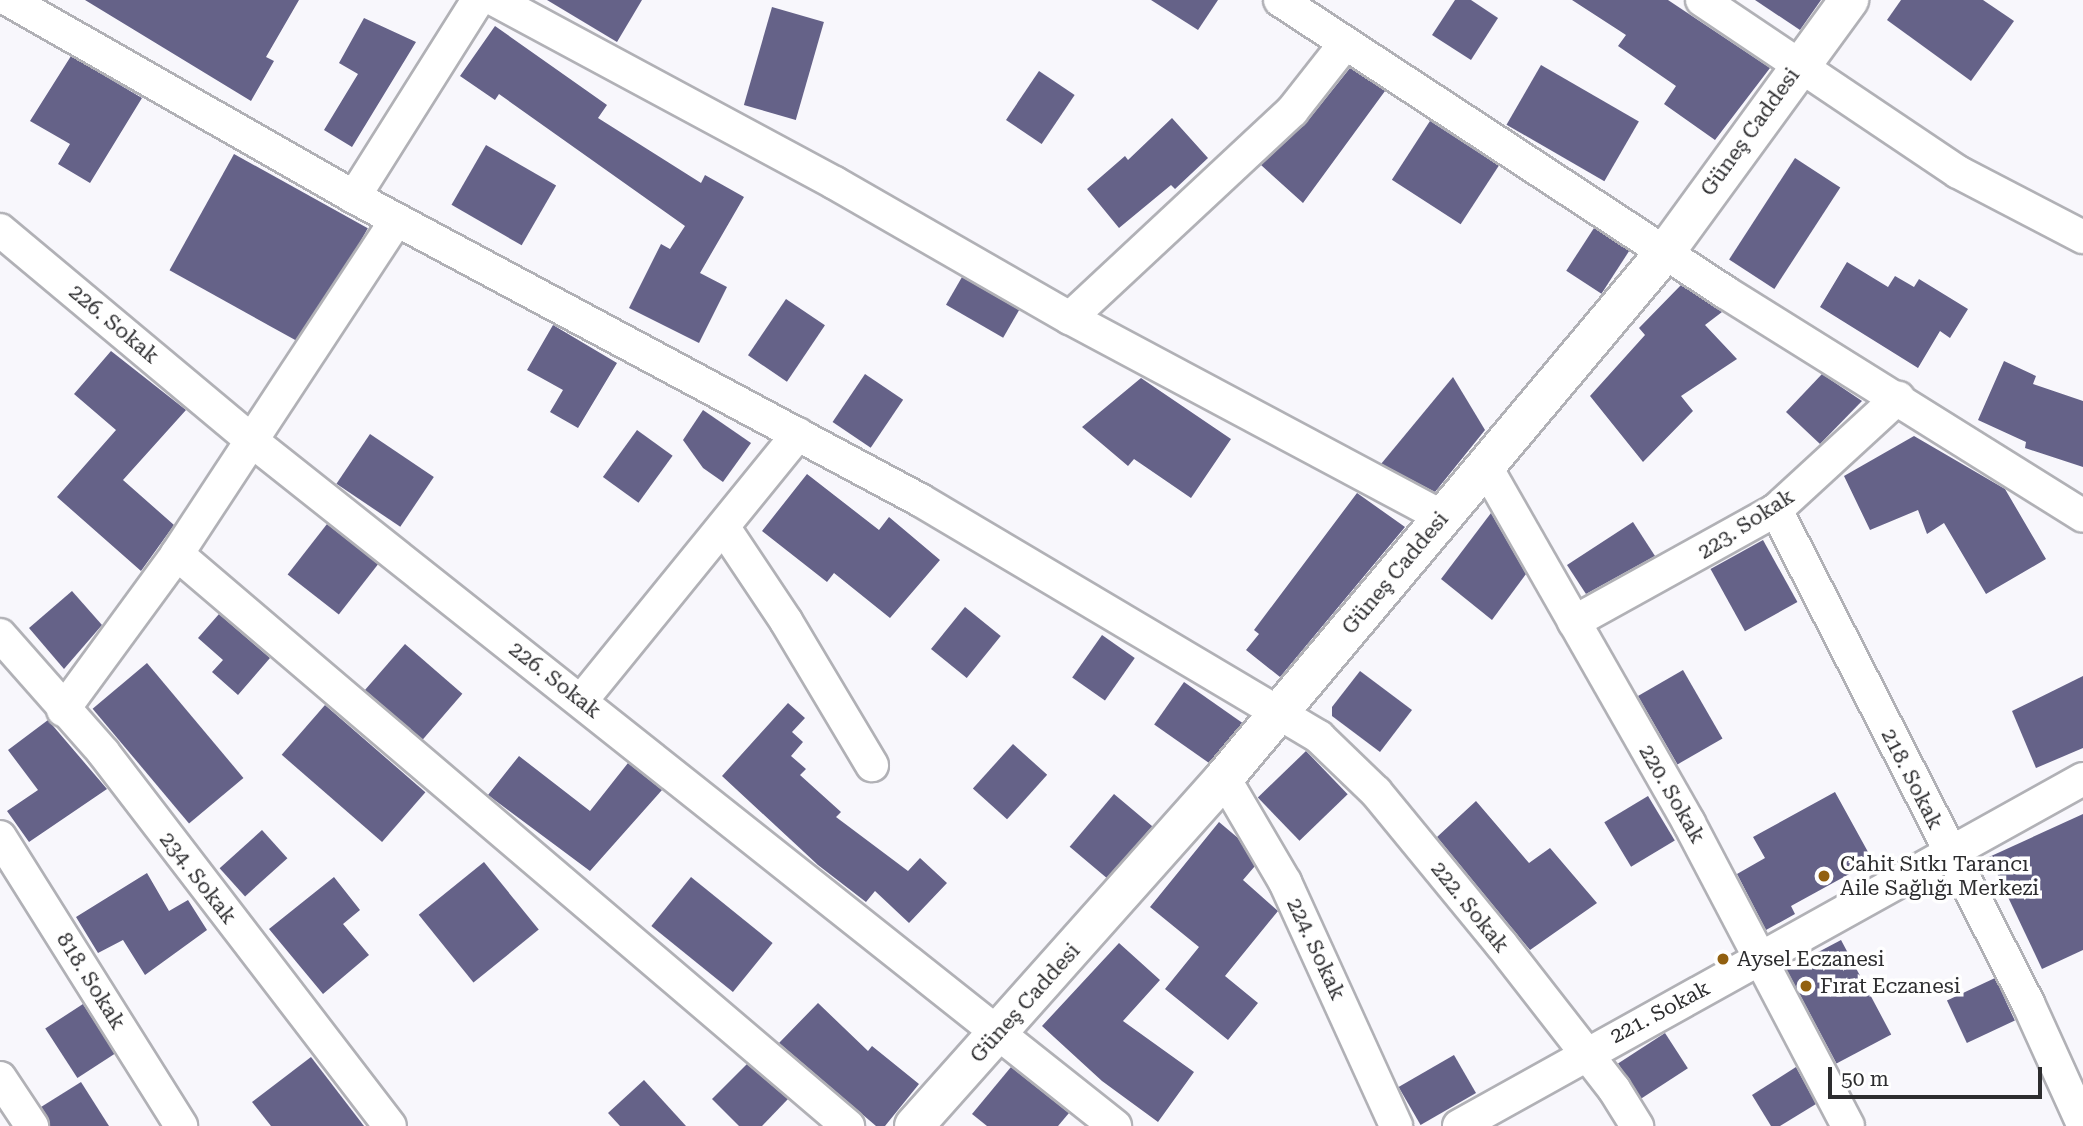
<!DOCTYPE html>
<html>
<head>
<meta charset="utf-8">
<style>
	body { margin:0 }
	#map { position:relative; width:2083px; height:1126px; overflow:hidden; background:#f8f7fc; font-family:"Roboto Serif",serif }
	div>[style] { position:absolute }
	.building>* { inset:0; background:#656288; transform-origin:0 0 }
	.roads { filter:drop-shadow(2px 0 #b1b1b6) drop-shadow(-2px 0 #b1b1b6) drop-shadow(0 2px #b1b1b6) drop-shadow(0 -2px #b1b1b6) }
	.minor>* { height:32px; margin:-16px; padding:0 16px; transform-origin:16px; border-radius:16px; background:#fff }
	.tertiary>* { height:38px; margin:-19px; padding:0 19px; transform-origin:19px; border-radius:19px; background:#fff }
	.dots>* { width:19px; height:19px; translate:-50% -50%; box-sizing:border-box; border:4px solid #fff; border-radius:50% }
	span { translate:-50% -50%; white-space:nowrap; text-align:center; line-height:1.15; -webkit-text-stroke:7px #fff; paint-order:stroke }
	.street-label { font-size:21px; color:#2d2d2f }
	.poi-label { font-size:21px; color:#2d2d2f }
	.left { translate:0 -50%; text-align:left }
	.scale { position:absolute; left:1828px; top:1067px; width:214px; height:32px; box-sizing:border-box; border:4px solid #2d2d2f; border-top:0; padding-left:9px; font-size:21px; line-height:24px; white-space:nowrap; color:#2d2d2f; -webkit-text-stroke:5px #fff; paint-order:stroke }
</style>
</head>
<body>
<div id="map">
	<div class="building">
		<i style="clip-path:polygon(85px 0,299px 0,266px 57px,274px 61px,251px 101px)"></i>
		<i style="clip-path:polygon(547px 0,642px 0,617px 42px)"></i>
		<i style="clip-path:polygon(1151px 0,1218px 0,1198px 30px)"></i>
		<i style="clip-path:polygon(1455px 0,1471px 0,1498px 18px,1471px 60px,1432px 35px)"></i>
		<i style="clip-path:polygon(1572px 0,1668px 0,1770px 68px,1715px 140px,1664px 104px,1676px 86px,1618px 46px,1626px 35px)"></i>
		<i style="clip-path:polygon(1755px 0,1821px 0,1800px 30px)"></i>
		<i style="clip-path:polygon(1901px 0,1983px 0,2014px 21px,1971px 81px,1887px 20px)"></i>
		<i style="left:772px;top:7px;width:54px;height:102px;rotate:16deg"></i>
		<i style="clip-path:polygon(364px 18px,416px 42px,352px 147px,324px 130px,358px 74px,339px 63px)"></i>
		<i style="clip-path:polygon(495px 26px,607px 105px,598px 118px,701px 183px,705px 175px,744px 197px,700px 273px,727px 287px,699px 343px,629px 308px,661px 244px,670px 249px,685px 226px,499px 94px,495px 100px,460px 76px)"></i>
		<i style="clip-path:polygon(71px 56px,142px 98px,90px 183px,58px 164px,70px 144px,30px 121px)"></i>
		<i style="left:1541px;top:65px;width:113px;height:69px;rotate:30deg"></i>
		<i style="clip-path:polygon(1350px 68px,1385px 91px,1303px 203px,1261px 165px,1306px 123px)"></i>
		<i style="left:1039px;top:71px;width:43px;height:59px;rotate:34deg"></i>
		<i style="clip-path:polygon(1172px 118px,1208px 158px,1175px 189px,1171px 185px,1119px 228px,1087px 189px,1125px 156px,1128px 160px)"></i>
		<i style="left:1430px;top:121px;width:82px;height:70px;rotate:33deg"></i>
		<i style="left:486px;top:145px;width:81px;height:69px;rotate:30deg"></i>
		<i style="left:234px;top:154px;width:153px;height:133px;rotate:29deg"></i>
		<i style="left:1795px;top:158px;width:54px;height:121px;rotate:33deg"></i>
		<i style="left:1594px;top:228px;width:42px;height:51px;rotate:33deg"></i>
		<i style="clip-path:polygon(1847px 262px,1888px 287px,1895px 276px,1914px 287px,1919px 279px,1968px 309px,1950px 338px,1940px 331px,1918px 368px,1820px 307px)"></i>
		<i style="left:962px;top:277px;width:66px;height:32px;rotate:30deg"></i>
		<i style="clip-path:polygon(1681px 285px,1722px 312px,1705px 325px,1737px 359px,1681px 396px,1693px 411px,1643px 462px,1590px 396px,1645px 335px,1639px 328px)"></i>
		<i style="left:786px;top:299px;width:47px;height:68px;rotate:34deg"></i>
		<i style="clip-path:polygon(553px 325px,617px 363px,578px 428px,550px 412px,563px 390px,527px 370px)"></i>
		<i style="clip-path:polygon(111px 351px,186px 410px,123px 480px,174px 525px,141px 571px,57px 497px,116px 430px,74px 394px)"></i>
		<i style="clip-path:polygon(2004px 361px,2036px 376px,2033px 384px,2083px 401px,2083px 467px,2025px 448px,2026px 442px,1978px 420px)"></i>
		<i style="left:865px;top:374px;width:46px;height:58px;rotate:34deg"></i>
		<i style="clip-path:polygon(1822px 374px,1862px 401px,1820px 444px,1786px 412px)"></i>
		<i style="clip-path:polygon(1453px 377px,1485px 430px,1435px 492px,1381px 464px)"></i>
		<i style="clip-path:polygon(1141px 378px,1231px 439px,1191px 498px,1134px 459px,1128px 466px,1082px 427px)"></i>
		<i style="clip-path:polygon(703px 410px,751px 443px,723px 482px,703px 468px,683px 440px)"></i>
		<i style="left:637px;top:430px;width:44px;height:58px;rotate:36deg"></i>
		<i style="left:370px;top:434px;width:77px;height:60px;rotate:34deg"></i>
		<i style="clip-path:polygon(1914px 436px,2005px 489px,2046px 559px,1986px 594px,1944px 523px,1927px 534px,1918px 510px,1870px 530px,1844px 476px)"></i>
		<i style="clip-path:polygon(807px 474px,879px 530px,889px 517px,940px 560px,890px 618px,834px 573px,827px 582px,762px 531px)"></i>
		<i style="clip-path:polygon(1357px 493px,1405px 527px,1280px 677px,1246px 650px,1259px 634px,1254px 630px)"></i>
		<i style="clip-path:polygon(1491px 513px,1526px 574px,1492px 620px,1441px 579px)"></i>
		<i style="clip-path:polygon(1633px 522px,1655px 556px,1586px 594px,1567px 565px)"></i>
		<i style="left:327px;top:524px;width:65px;height:64px;rotate:38deg"></i>
		<i style="left:1763px;top:540px;width:71px;height:60px;rotate:61deg"></i>
		<i style="clip-path:polygon(72px 591px,102px 625px,64px 669px,29px 628px)"></i>
		<i style="left:965px;top:607px;width:46px;height:54px;rotate:39deg"></i>
		<i style="clip-path:polygon(219px 614px,270px 658px,238px 695px,212px 672px,223px 660px,198px 638px)"></i>
		<i style="left:1102px;top:635px;width:40px;height:52px;rotate:35deg"></i>
		<i style="left:405px;top:644px;width:76px;height:61px;rotate:41deg"></i>
		<i style="left:147px;top:663px;width:150px;height:71px;rotate:50deg"></i>
		<i style="left:1683px;top:670px;width:79px;height:52px;rotate:60deg"></i>
		<i style="clip-path:polygon(1360px 671px,1412px 710px,1380px 752px,1332px 716px,1332px 707px)"></i>
		<i style="clip-path:polygon(2083px 676px,2083px 748px,2036px 768px,2012px 711px)"></i>
		<i style="left:1184px;top:682px;width:71px;height:52px;rotate:35deg"></i>
		<i style="clip-path:polygon(788px 703px,805px 718px,792px 732px,803px 742px,791px 756px,806px 769px,800px 775px,841px 812px,836px 817px,908px 871px,920px 858px,947px 883px,909px 923px,875px 891px,866px 902px,818px 865px,722px 776px)"></i>
		<i style="left:325px;top:705px;width:133px;height:66px;rotate:41deg"></i>
		<i style="clip-path:polygon(48px 720px,107px 789px,29px 842px,7px 811px,38px 790px,8px 750px)"></i>
		<i style="left:1013px;top:744px;width:46px;height:60px;rotate:42deg"></i>
		<i style="left:1306px;top:751px;width:60px;height:67px;rotate:46deg"></i>
		<i style="clip-path:polygon(519px 756px,590px 811px,628px 763px,662px 790px,590px 871px,488px 795px)"></i>
		<i style="clip-path:polygon(1835px 792px,1873px 861px,1791px 906px,1795px 914px,1766px 930px,1737px 874px,1765px 858px,1753px 837px)"></i>
		<i style="left:1114px;top:794px;width:50px;height:69px;rotate:40deg"></i>
		<i style="left:1648px;top:796px;width:52px;height:51px;rotate:59deg"></i>
		<i style="clip-path:polygon(1476px 801px,1529px 863px,1550px 848px,1597px 903px,1530px 950px,1437px 837px)"></i>
		<i style="clip-path:polygon(2083px 814px,2083px 950px,2042px 969px,1989px 857px)"></i>
		<i style="clip-path:polygon(1219px 822px,1238px 838px,1255px 866px,1243px 880px,1278px 911px,1225px 976px,1258px 1003px,1228px 1040px,1165px 989px,1199px 947px,1150px 907px)"></i>
		<i style="left:262px;top:830px;width:38px;height:57px;rotate:48deg"></i>
		<i style="left:484px;top:862px;width:87px;height:84px;rotate:51deg"></i>
		<i style="clip-path:polygon(147px 873px,169px 911px,188px 900px,207px 930px,145px 975px,123px 940px,98px 953px,76px 917px)"></i>
		<i style="clip-path:polygon(334px 877px,360px 910px,343px 924px,369px 955px,323px 994px,269px 929px)"></i>
		<i style="left:691px;top:877px;width:105px;height:63px;rotate:39deg"></i>
		<i style="left:1841px;top:940px;width:107px;height:62px;rotate:62deg"></i>
		<i style="clip-path:polygon(1119px 943px,1160px 980px,1123px 1021px,1194px 1072px,1158px 1122px,1102px 1081px,1042px 1026px)"></i>
		<i style="left:1995px;top:978px;width:47px;height:53px;rotate:65deg"></i>
		<i style="clip-path:polygon(818px 1003px,868px 1051px,872px 1046px,919px 1084px,885px 1126px,876px 1126px,779px 1043px)"></i>
		<i style="left:83px;top:1004px;width:59px;height:45px;rotate:57deg"></i>
		<i style="left:1665px;top:1033px;width:42px;height:56px;rotate:57deg"></i>
		<i style="left:1454px;top:1055px;width:44px;height:64px;rotate:60deg"></i>
		<i style="clip-path:polygon(311px 1057px,364px 1126px,271px 1126px,252px 1102px)"></i>
		<i style="clip-path:polygon(747px 1064px,788px 1099px,762px 1126px,739px 1126px,712px 1099px)"></i>
		<i style="clip-path:polygon(1011px 1067px,1069px 1113px,1058px 1126px,987px 1126px,972px 1114px)"></i>
		<i style="clip-path:polygon(1796px 1067px,1816px 1104px,1780px 1126px,1771px 1126px,1752px 1095px)"></i>
		<i style="clip-path:polygon(644px 1080px,686px 1126px,620px 1126px,608px 1113px)"></i>
		<i style="clip-path:polygon(81px 1082px,109px 1126px,50px 1126px,41px 1107px)"></i>
	</div>
	<div class="roads">
		<div class="minor">
			<i style="left:9px;top:0;width:397px;rotate:29.7deg"></i>
			<i style="left:354px;top:197px;width:642px;rotate:28.16deg"></i>
			<i style="left:920px;top:500px;width:464px;rotate:30.7deg"></i>
			<i style="left:1319px;top:737px;width:79px;rotate:44deg"></i>
			<i style="left:1376px;top:792px;width:197px;rotate:50.6deg"></i>
			<i style="left:1501px;top:944px;width:184px;rotate:52.1deg"></i>
			<i style="left:1614px;top:1089px;width:44px;rotate:58.1deg"></i>
			<i style="left:495px;top:0;width:386px;rotate:28.3deg"></i>
			<i style="left:835px;top:183px;width:271px;rotate:29.9deg"></i>
			<i style="left:1070px;top:318px;width:422px;rotate:28.1deg"></i>
			<i style="left:1280px;top:0;width:532px;rotate:33.27deg"></i>
			<i style="left:1725px;top:292px;width:422px;rotate:32deg"></i>
			<i style="left:1702px;top:0;width:308px;rotate:33.9deg"></i>
			<i style="left:1958px;top:172px;width:141px;rotate:27.5deg"></i>
			<i style="left:354px;top:197px;width:233px;rotate:-57.8deg"></i>
			<i style="left:0;top:230px;width:329px;rotate:39.9deg"></i>
			<i style="left:252px;top:441px;width:1102px;rotate:38.44deg"></i>
			<i style="left:1070px;top:318px;width:304px;rotate:-43deg"></i>
			<i style="left:1292px;top:111px;width:84px;rotate:-51.8deg"></i>
			<i style="left:1486px;top:467px;width:410px;rotate:60.3deg"></i>
			<i style="left:1689px;top:823px;width:342px;rotate:62.3deg"></i>
			<i style="left:1776px;top:510px;width:554px;rotate:62.93deg"></i>
			<i style="left:2028px;top:1003px;width:133px;rotate:65.6deg"></i>
			<i style="left:724px;top:528px;width:112px;rotate:56.3deg"></i>
			<i style="left:786px;top:621px;width:168px;rotate:59.2deg"></i>
			<i style="left:177px;top:554px;width:882px;rotate:40.45deg"></i>
			<i style="left:1574px;top:622px;width:231px;rotate:-29deg"></i>
			<i style="left:1776px;top:510px;width:166px;rotate:-42.6deg"></i>
			<i style="left:0;top:635px;width:156px;rotate:48.6deg"></i>
			<i style="left:103px;top:752px;width:471px;rotate:52.5deg"></i>
			<i style="left:581px;top:701px;width:344px;rotate:-50.9deg"></i>
			<i style="left:63px;top:710px;width:193px;rotate:-53.8deg"></i>
			<i style="left:177px;top:554px;width:399px;rotate:-56.7deg"></i>
			<i style="left:1224px;top:778px;width:121px;rotate:59.6deg"></i>
			<i style="left:1285px;top:882px;width:268px;rotate:65.5deg"></i>
			<i style="left:0;top:837px;width:341px;rotate:57.9deg"></i>
			<i style="left:0;top:1078px;width:58px;rotate:56.3deg"></i>
			<i style="left:1459px;top:1126px;width:714px;rotate:-29.08deg"></i>
		</div>
		<div class="tertiary">
			<i style="left:914px;top:1126px;width:466px;rotate:-48.3deg"></i>
			<i style="left:1224px;top:778px;width:688px;rotate:-50.01deg"></i>
			<i style="left:1666px;top:251px;width:311px;rotate:-53.9deg"></i>
		</div>
	</div>
	<div class="dots">
		<i style="left:1824px;top:876px;background:#926010"></i>
		<i style="left:1723px;top:959px;background:#926010"></i>
		<i style="left:1806px;top:986px;background:#926010"></i>
	</div>
	<div class="street-label">
		<span style="left:1750px;top:132px;rotate:-54deg">Güneş Caddesi</span>
		<span style="left:114px;top:324px;rotate:40deg">226. Sokak</span>
		<span style="left:1746px;top:524px;rotate:-33deg">223. Sokak</span>
		<span style="left:1395px;top:573px;rotate:-50deg">Güneş Caddesi</span>
		<span style="left:555px;top:680px;rotate:38deg">226. Sokak</span>
		<span style="left:1912px;top:779px;rotate:63deg">218. Sokak</span>
		<span style="left:1672px;top:794px;rotate:60deg">220. Sokak</span>
		<span style="left:198px;top:878px;rotate:52deg">234. Sokak</span>
		<span style="left:1470px;top:907px;rotate:51deg">222. Sokak</span>
		<span style="left:1316px;top:949px;rotate:65deg">224. Sokak</span>
		<span style="left:91px;top:981px;rotate:58deg">818. Sokak</span>
		<span style="left:1025px;top:1003px;rotate:-48deg">Güneş Caddesi</span>
		<span style="left:1660px;top:1012px;rotate:-28deg">221. Sokak</span>
	</div>
	<div class="poi-label">
		<span class="left" style="left:1840px;top:876px">Cahit Sıtkı Tarancı<br>Aile Sağlığı Merkezi</span>
		<span class="left" style="left:1737px;top:959px">Aysel Eczanesi</span>
		<span class="left" style="left:1820px;top:986px">Fırat Eczanesi</span>
	</div>
	<div class="scale">50 m</div>
</div>
</body>
</html>
